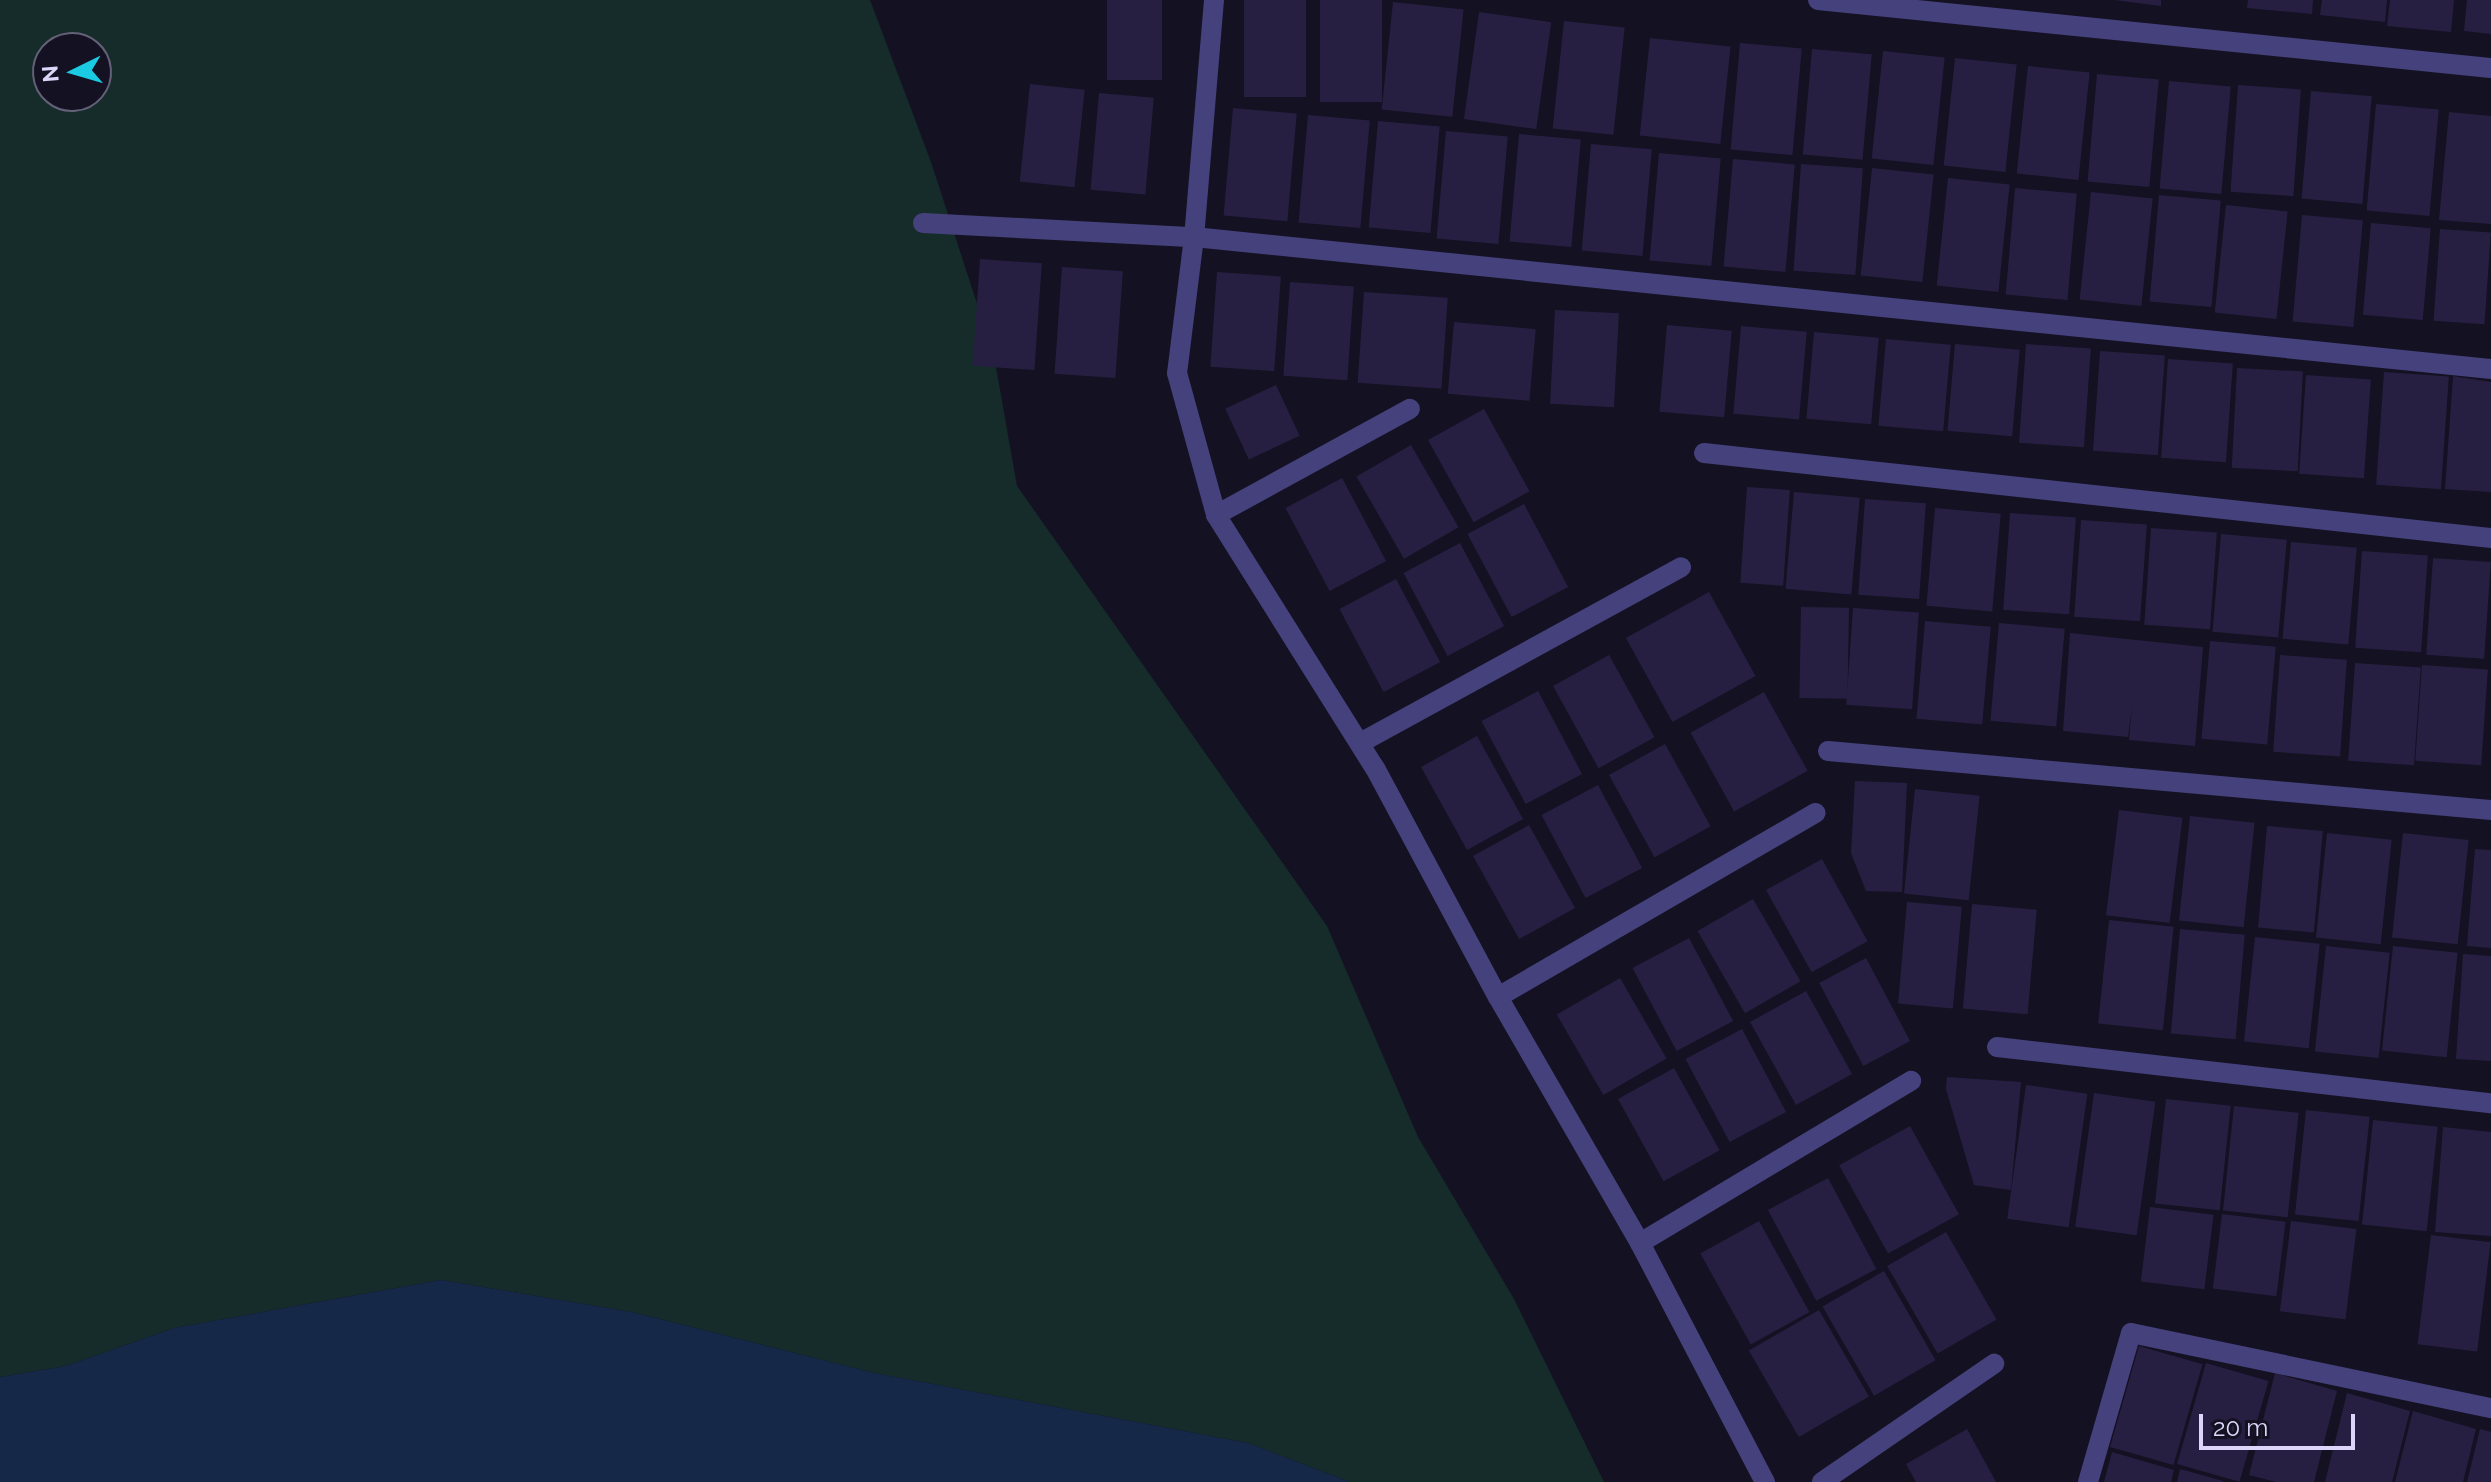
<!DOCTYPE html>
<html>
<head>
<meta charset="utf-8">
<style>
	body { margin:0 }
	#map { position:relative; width:2491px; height:1482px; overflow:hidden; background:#141122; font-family:Raleway,sans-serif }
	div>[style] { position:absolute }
	.green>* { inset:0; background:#152c2b }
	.water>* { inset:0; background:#162847 }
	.building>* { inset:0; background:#271f41; transform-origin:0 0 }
	.street>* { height:20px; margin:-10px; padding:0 10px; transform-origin:10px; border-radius:10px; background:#44417c }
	span { translate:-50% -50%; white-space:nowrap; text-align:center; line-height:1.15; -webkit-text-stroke:6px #141122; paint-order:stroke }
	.north { position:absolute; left:32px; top:32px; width:80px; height:80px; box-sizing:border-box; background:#141122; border:2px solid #646078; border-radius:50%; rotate:265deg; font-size:22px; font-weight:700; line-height:32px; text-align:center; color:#dcd7fa }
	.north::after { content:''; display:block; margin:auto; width:28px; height:36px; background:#1acbe3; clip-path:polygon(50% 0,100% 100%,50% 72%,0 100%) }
	.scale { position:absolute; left:2199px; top:1414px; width:156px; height:36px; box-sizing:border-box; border:4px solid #dcd7fa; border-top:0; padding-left:10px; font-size:24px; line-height:28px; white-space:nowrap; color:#dcd7fa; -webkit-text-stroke:6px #141122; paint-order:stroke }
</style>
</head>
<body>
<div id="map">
	<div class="green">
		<i style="clip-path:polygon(evenodd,0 0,870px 0,931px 162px,994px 356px,1017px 486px,1327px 926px,1418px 1137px,1514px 1299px,1604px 1482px,1350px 1482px,1248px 1443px,874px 1373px,632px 1312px,441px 1280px,174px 1328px,66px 1366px,0 1377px,0 0,48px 48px,96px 48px,96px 96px,48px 96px,48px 48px)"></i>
	</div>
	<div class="water">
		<i style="clip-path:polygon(441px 1280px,632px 1312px,874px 1373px,1248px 1443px,1350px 1482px,0 1482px,0 1377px,66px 1366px,174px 1328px)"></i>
	</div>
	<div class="building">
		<i style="left:1107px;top:0;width:55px;height:80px"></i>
		<i style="left:1244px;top:0;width:62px;height:97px"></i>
		<i style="left:1320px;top:0;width:62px;height:102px"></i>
		<i style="clip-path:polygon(2114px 0,2161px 0,2161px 6px)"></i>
		<i style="clip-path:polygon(2248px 0,2313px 0,2312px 14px,2247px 8px)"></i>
		<i style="clip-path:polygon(2322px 0,2387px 0,2385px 22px,2320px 15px)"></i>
		<i style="clip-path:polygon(2390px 0,2454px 0,2451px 32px,2387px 26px)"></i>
		<i style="clip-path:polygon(2467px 0,2491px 0,2491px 34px,2464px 31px)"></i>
		<i style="left:1393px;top:2px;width:71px;height:108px;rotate:6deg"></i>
		<i style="left:1479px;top:12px;width:73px;height:108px;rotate:8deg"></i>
		<i style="left:1564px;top:21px;width:61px;height:108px;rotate:6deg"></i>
		<i style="left:1650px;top:38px;width:81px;height:98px;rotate:6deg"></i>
		<i style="left:1740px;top:43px;width:62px;height:107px;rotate:5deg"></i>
		<i style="left:1812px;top:49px;width:60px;height:106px;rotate:5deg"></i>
		<i style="left:1883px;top:51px;width:62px;height:108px;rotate:6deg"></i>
		<i style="left:1955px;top:58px;width:62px;height:108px;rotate:6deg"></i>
		<i style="left:2028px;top:66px;width:62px;height:108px;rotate:6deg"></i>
		<i style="left:2097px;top:74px;width:62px;height:108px;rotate:5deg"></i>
		<i style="left:2169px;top:81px;width:62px;height:108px;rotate:5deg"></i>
		<i style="left:1030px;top:84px;width:55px;height:98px;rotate:6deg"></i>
		<i style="left:2238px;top:85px;width:63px;height:107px;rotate:4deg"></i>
		<i style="left:2311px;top:91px;width:61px;height:108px;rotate:5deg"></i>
		<i style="left:1099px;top:93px;width:55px;height:97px;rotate:5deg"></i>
		<i style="left:2376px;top:104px;width:63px;height:107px;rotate:5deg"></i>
		<i style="left:1233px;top:108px;width:64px;height:108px;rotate:5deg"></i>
		<i style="clip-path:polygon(2449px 112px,2491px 116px,2491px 224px,2439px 220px)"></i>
		<i style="left:1308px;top:115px;width:62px;height:108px;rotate:5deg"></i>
		<i style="left:1378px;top:121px;width:62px;height:107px;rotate:5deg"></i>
		<i style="left:1446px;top:131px;width:62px;height:108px;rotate:5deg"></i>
		<i style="left:1519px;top:134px;width:62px;height:108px;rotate:5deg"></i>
		<i style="left:1591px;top:144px;width:61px;height:107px;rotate:5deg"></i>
		<i style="left:1659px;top:153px;width:62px;height:108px;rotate:5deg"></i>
		<i style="left:1733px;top:159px;width:62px;height:108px;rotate:5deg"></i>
		<i style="left:1801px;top:164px;width:62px;height:107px;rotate:4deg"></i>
		<i style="left:1872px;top:168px;width:62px;height:108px;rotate:6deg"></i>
		<i style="left:1948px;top:178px;width:62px;height:108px;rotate:6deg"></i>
		<i style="left:2015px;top:188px;width:62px;height:107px;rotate:5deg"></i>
		<i style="left:2091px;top:192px;width:62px;height:108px;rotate:6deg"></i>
		<i style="left:2159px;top:195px;width:62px;height:107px;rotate:5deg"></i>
		<i style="left:2226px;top:205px;width:62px;height:108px;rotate:6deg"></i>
		<i style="left:2302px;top:215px;width:61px;height:107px;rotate:5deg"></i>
		<i style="left:2371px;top:223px;width:60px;height:92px;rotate:5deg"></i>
		<i style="left:2440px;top:229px;width:51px;height:92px;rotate:4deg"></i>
		<i style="left:980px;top:259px;width:62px;height:107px;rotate:4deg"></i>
		<i style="left:1062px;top:267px;width:61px;height:107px;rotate:4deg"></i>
		<i style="left:1217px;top:272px;width:64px;height:95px;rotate:4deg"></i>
		<i style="left:1290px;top:282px;width:64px;height:94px;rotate:4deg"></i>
		<i style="left:1364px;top:292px;width:84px;height:91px;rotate:4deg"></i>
		<i style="left:1555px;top:310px;width:64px;height:94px;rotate:3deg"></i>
		<i style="left:1454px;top:322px;width:82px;height:72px;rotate:5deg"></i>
		<i style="left:1667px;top:325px;width:65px;height:87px;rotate:5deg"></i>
		<i style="left:1741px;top:326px;width:66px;height:88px;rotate:5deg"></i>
		<i style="left:1814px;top:332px;width:65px;height:87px;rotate:5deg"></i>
		<i style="left:1886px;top:339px;width:65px;height:87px;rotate:5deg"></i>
		<i style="left:1955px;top:344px;width:65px;height:87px;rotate:5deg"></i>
		<i style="left:2026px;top:344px;width:65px;height:99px;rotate:4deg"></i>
		<i style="left:2100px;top:351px;width:65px;height:100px;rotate:4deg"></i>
		<i style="left:2168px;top:359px;width:65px;height:99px;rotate:4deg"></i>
		<i style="left:2237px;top:368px;width:66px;height:100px;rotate:3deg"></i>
		<i style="left:2384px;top:372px;width:65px;height:113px;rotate:4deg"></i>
		<i style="left:2306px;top:375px;width:65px;height:99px;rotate:4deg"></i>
		<i style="clip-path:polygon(2453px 376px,2491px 382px,2491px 492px,2445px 489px)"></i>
		<i style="left:1276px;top:385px;width:56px;height:56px;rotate:65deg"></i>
		<i style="left:1484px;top:409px;width:94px;height:64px;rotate:61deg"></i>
		<i style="left:1411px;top:445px;width:95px;height:63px;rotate:60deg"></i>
		<i style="left:1342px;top:478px;width:94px;height:64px;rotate:62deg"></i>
		<i style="left:1747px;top:487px;width:43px;height:96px;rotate:4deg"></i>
		<i style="left:1794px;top:492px;width:66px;height:97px;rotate:5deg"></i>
		<i style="left:1865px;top:499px;width:61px;height:96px;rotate:4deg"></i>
		<i style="left:1524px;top:504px;width:94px;height:64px;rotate:62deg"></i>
		<i style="left:1935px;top:508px;width:66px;height:98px;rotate:5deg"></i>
		<i style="left:2010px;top:513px;width:66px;height:97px;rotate:4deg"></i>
		<i style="left:2081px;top:520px;width:66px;height:97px;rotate:4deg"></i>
		<i style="left:2151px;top:528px;width:66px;height:97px;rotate:4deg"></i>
		<i style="left:2221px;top:534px;width:66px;height:98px;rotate:5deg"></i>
		<i style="left:2291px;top:542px;width:66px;height:97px;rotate:5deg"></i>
		<i style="left:1460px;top:543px;width:94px;height:64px;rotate:62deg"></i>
		<i style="left:2362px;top:551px;width:66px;height:97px;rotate:4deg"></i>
		<i style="left:2433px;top:558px;width:58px;height:97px;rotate:4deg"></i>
		<i style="left:1396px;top:579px;width:94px;height:64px;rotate:62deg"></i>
		<i style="left:1709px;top:592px;width:96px;height:95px;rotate:61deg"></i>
		<i style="left:1801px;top:607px;width:48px;height:91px;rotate:1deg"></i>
		<i style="left:1853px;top:608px;width:66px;height:97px;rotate:4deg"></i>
		<i style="left:1925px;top:621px;width:66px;height:98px;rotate:5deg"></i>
		<i style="left:1999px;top:623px;width:66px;height:98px;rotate:5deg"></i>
		<i style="clip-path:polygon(2070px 633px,2203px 647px,2195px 746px,2129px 740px,2132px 705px,2128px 737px,2063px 731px)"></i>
		<i style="left:2210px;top:641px;width:66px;height:98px;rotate:5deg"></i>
		<i style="left:1609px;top:655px;width:94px;height:64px;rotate:61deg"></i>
		<i style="left:2280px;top:655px;width:67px;height:97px;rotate:4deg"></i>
		<i style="left:2355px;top:663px;width:66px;height:98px;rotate:4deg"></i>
		<i style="left:2422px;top:665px;width:66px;height:96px;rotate:4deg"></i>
		<i style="left:1538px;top:691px;width:94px;height:64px;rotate:62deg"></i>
		<i style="left:1764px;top:692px;width:90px;height:84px;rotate:61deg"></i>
		<i style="left:1477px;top:736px;width:95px;height:64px;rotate:61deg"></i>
		<i style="left:1665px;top:744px;width:94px;height:64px;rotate:61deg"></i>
		<i style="clip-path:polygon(1855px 781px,1907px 783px,1902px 892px,1866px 891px,1851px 853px)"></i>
		<i style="left:1598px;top:785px;width:94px;height:64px;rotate:62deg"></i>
		<i style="left:1915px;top:789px;width:65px;height:105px;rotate:6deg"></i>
		<i style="left:2119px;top:810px;width:64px;height:106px;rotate:7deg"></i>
		<i style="left:2190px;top:816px;width:65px;height:105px;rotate:6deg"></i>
		<i style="left:1529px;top:825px;width:95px;height:64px;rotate:61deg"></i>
		<i style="left:2267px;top:826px;width:56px;height:102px;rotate:5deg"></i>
		<i style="left:2327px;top:833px;width:65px;height:105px;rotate:6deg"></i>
		<i style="left:2403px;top:833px;width:66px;height:105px;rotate:6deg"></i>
		<i style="clip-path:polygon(2475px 849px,2491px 850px,2491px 948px,2467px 946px)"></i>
		<i style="left:1822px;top:859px;width:94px;height:64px;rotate:61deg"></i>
		<i style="left:1753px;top:899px;width:95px;height:64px;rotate:60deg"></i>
		<i style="left:1907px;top:902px;width:55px;height:102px;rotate:5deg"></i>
		<i style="left:1972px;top:904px;width:65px;height:105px;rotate:5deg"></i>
		<i style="left:2109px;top:920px;width:65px;height:104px;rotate:6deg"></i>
		<i style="left:2180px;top:929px;width:65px;height:105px;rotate:5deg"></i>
		<i style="left:2255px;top:937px;width:65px;height:105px;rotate:6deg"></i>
		<i style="left:1689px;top:938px;width:94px;height:64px;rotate:62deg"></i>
		<i style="left:2326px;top:946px;width:64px;height:106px;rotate:6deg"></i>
		<i style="left:2393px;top:946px;width:65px;height:105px;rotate:6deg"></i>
		<i style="clip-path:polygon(2463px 954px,2491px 956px,2491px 1061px,2456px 1059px)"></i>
		<i style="left:1866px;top:958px;width:94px;height:53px;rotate:62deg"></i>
		<i style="left:1620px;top:978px;width:93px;height:73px;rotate:60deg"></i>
		<i style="left:1806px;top:991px;width:95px;height:64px;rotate:61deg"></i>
		<i style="left:1742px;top:1029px;width:94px;height:64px;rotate:62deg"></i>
		<i style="left:1674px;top:1068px;width:94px;height:64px;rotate:61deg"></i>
		<i style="clip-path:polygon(1947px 1077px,2021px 1082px,2011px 1190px,1974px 1185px,1946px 1089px)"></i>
		<i style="left:2026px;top:1085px;width:62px;height:135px;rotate:8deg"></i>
		<i style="left:2094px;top:1093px;width:62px;height:135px;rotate:8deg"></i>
		<i style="left:2166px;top:1099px;width:65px;height:105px;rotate:6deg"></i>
		<i style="left:2234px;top:1106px;width:65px;height:105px;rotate:6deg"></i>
		<i style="left:2306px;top:1110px;width:64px;height:105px;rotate:6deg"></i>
		<i style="left:2373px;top:1120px;width:65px;height:105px;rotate:6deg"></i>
		<i style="left:1910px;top:1126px;width:101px;height:81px;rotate:61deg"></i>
		<i style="clip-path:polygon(2443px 1127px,2491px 1132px,2491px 1236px,2435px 1232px)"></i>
		<i style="left:1828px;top:1178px;width:103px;height:68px;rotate:62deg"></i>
		<i style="left:2150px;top:1207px;width:64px;height:75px;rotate:7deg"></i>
		<i style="left:2222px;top:1214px;width:64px;height:75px;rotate:7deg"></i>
		<i style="left:1759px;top:1221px;width:104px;height:67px;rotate:61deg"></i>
		<i style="left:2291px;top:1221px;width:66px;height:91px;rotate:7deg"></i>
		<i style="left:1946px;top:1232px;width:101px;height:68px;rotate:60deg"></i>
		<i style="left:2431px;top:1235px;width:60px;height:110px;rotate:7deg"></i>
		<i style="left:1884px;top:1271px;width:103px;height:71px;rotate:60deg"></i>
		<i style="left:1819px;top:1310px;width:100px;height:81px;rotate:60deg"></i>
		<i style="left:2139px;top:1346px;width:66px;height:105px;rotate:16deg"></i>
		<i style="left:2206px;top:1363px;width:65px;height:105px;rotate:16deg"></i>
		<i style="clip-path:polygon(2275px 1373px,2337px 1391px,2314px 1482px,2276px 1482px,2249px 1475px)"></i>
		<i style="clip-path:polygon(2347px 1393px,2410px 1411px,2392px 1482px,2325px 1482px)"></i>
		<i style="clip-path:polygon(2413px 1411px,2476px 1429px,2463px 1482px,2395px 1482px)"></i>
		<i style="clip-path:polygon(1967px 1429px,1996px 1482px,1916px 1482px,1906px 1464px)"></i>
		<i style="clip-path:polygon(2480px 1429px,2491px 1432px,2491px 1482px,2467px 1482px)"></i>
		<i style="clip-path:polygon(2112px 1452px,2174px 1470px,2171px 1482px,2104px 1482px)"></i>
		<i style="clip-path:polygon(2180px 1469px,2223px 1481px,2223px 1482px,2177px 1482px)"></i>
	</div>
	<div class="street">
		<i style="left:1214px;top:0;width:238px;rotate:94.8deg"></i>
		<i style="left:1194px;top:237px;width:137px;rotate:97.1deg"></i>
		<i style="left:1177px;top:373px;width:147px;rotate:74.6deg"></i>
		<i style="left:1216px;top:515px;width:299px;rotate:57.9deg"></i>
		<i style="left:1375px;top:768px;width:260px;rotate:61.8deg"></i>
		<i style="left:1498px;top:997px;width:284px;rotate:60deg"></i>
		<i style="left:1640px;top:1243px;width:270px;rotate:62.4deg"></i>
		<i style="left:1818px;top:0;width:676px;rotate:5.77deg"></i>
		<i style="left:923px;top:223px;width:271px;rotate:3deg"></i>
		<i style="left:1194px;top:237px;width:1304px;rotate:5.81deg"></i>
		<i style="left:1704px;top:453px;width:792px;rotate:6.16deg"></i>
		<i style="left:1216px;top:515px;width:221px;rotate:-28.7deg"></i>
		<i style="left:1360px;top:743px;width:366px;rotate:-28.7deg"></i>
		<i style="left:1828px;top:751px;width:666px;rotate:5.09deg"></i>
		<i style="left:1498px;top:997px;width:367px;rotate:-30.1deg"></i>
		<i style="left:1997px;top:1047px;width:497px;rotate:6.5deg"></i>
		<i style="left:1640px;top:1243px;width:316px;rotate:-30.9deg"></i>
		<i style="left:1822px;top:1482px;width:209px;rotate:-34.5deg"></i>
		<i style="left:2088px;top:1482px;width:155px;rotate:-73.9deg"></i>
		<i style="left:2131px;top:1333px;width:368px;rotate:11.8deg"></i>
	</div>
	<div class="north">N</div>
	<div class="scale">20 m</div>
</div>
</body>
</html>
